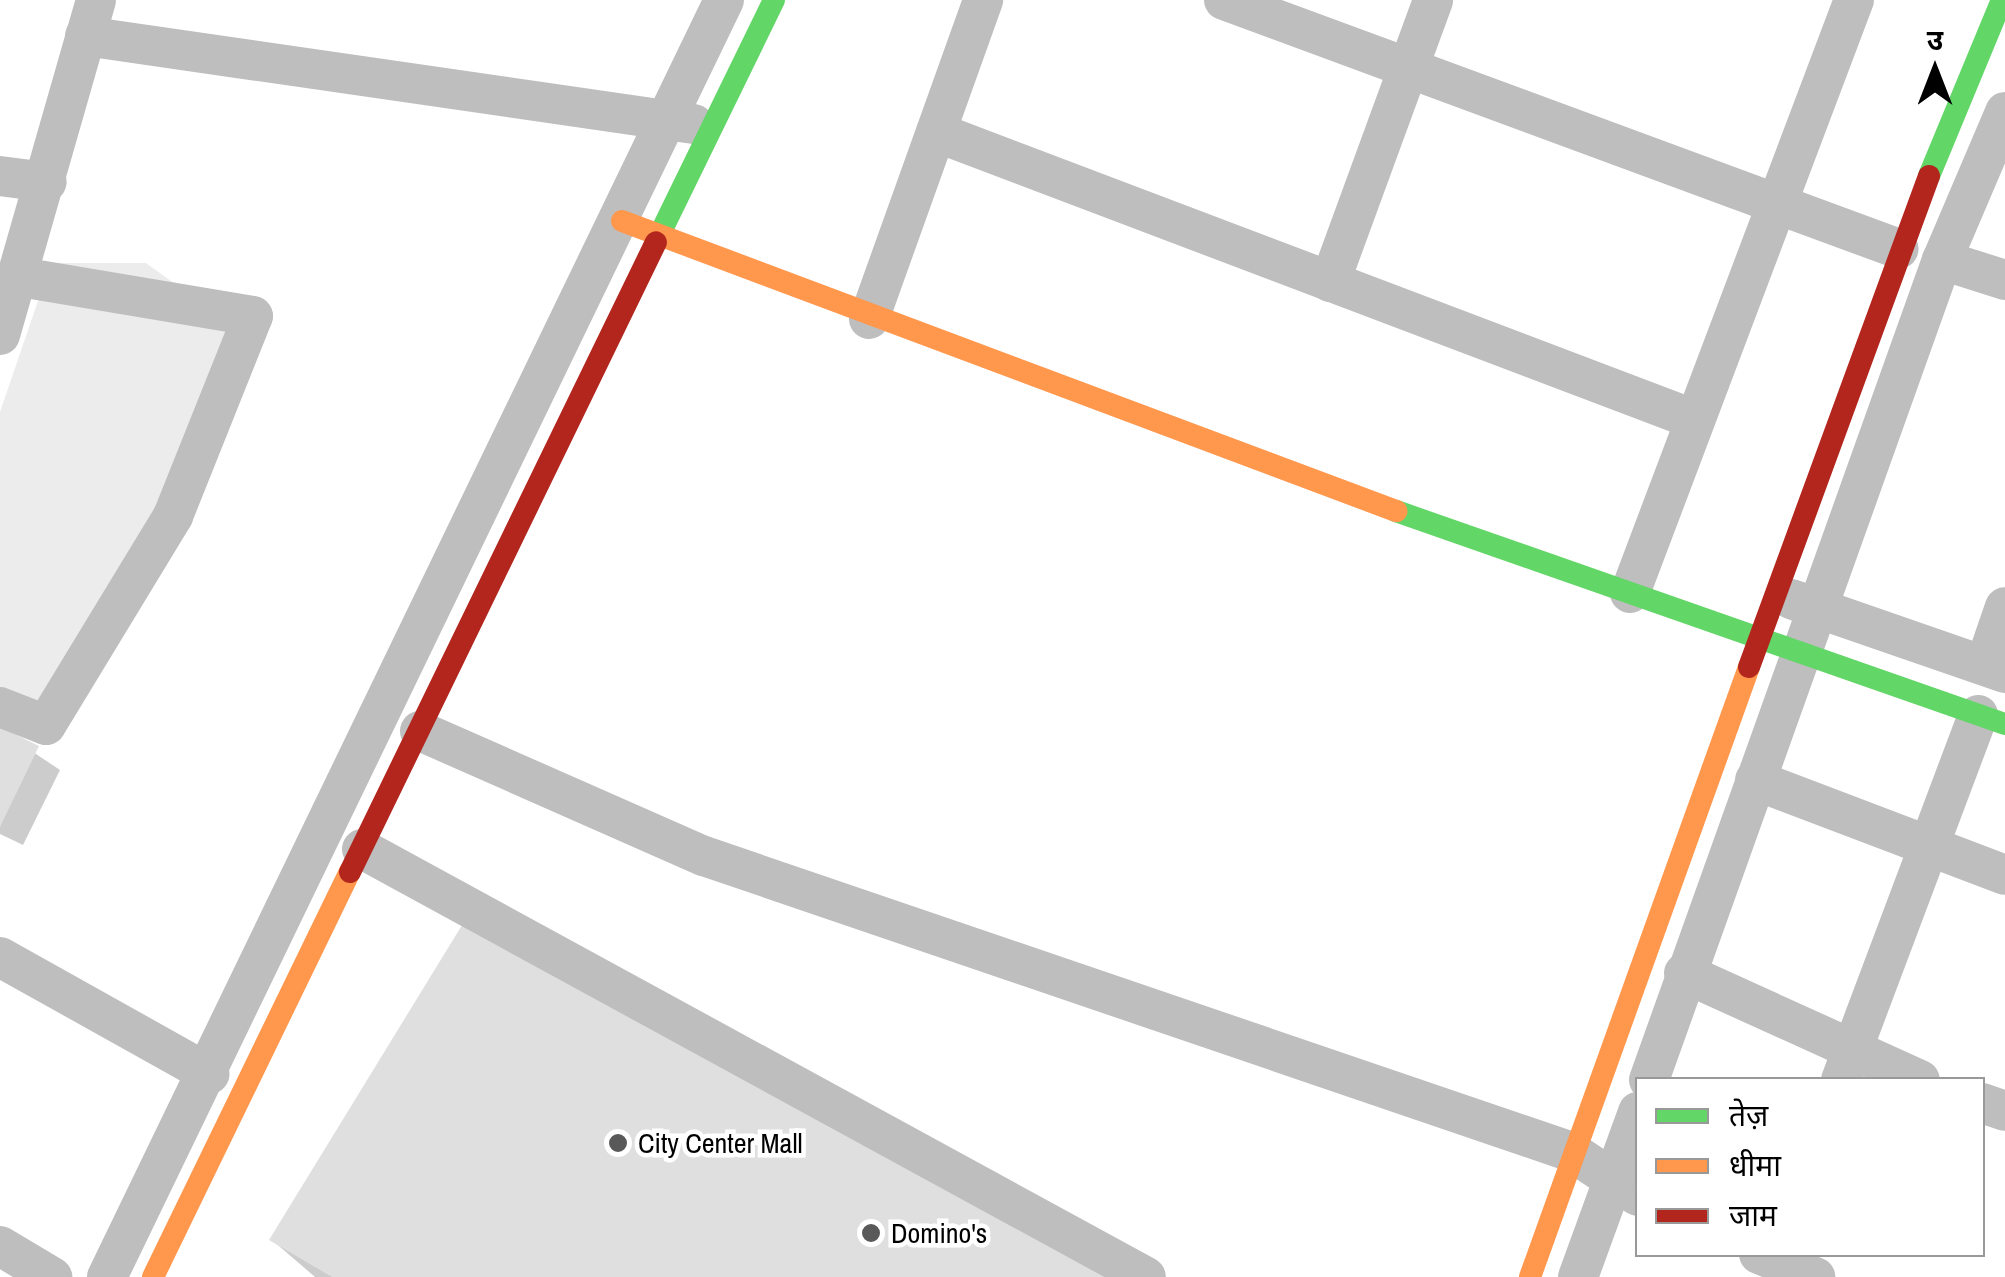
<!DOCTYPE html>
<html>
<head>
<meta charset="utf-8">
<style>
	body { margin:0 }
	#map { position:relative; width:2005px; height:1277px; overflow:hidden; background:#fff; font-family:"Archivo Narrow","Noto Sans Devanagari",sans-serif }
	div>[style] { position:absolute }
	.green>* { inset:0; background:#ececec }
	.shadow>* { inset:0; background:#0003 }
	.building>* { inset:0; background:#dfdfdf }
	.street>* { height:40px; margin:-20px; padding:0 20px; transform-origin:20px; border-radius:20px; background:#bebebe }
	.fast>* { height:22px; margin:-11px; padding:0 11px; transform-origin:11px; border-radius:11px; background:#63d668 }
	.slow>* { height:22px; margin:-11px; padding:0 11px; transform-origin:11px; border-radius:11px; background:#ff974d }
	.jam>* { height:22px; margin:-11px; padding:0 11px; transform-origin:11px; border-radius:11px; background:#b3261e }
	.dots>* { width:28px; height:28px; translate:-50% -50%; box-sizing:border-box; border:5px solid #fff; border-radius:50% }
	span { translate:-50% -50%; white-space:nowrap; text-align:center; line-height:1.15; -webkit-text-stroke:9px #fff; paint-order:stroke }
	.poi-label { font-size:28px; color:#000 }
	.left { translate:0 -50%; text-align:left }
	.legend { position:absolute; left:1635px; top:1077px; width:350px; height:180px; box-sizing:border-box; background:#fff; border:2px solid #999; margin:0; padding:12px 18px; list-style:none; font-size:30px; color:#000 }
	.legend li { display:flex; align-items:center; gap:20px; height:50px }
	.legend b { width:50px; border:2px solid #999 }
	.north { position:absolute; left:1885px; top:20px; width:100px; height:100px; -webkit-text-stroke:8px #fff; paint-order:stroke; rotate:0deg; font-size:28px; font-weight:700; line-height:40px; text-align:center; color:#000 }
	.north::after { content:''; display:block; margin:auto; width:35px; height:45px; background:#000; clip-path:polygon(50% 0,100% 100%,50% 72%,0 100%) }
</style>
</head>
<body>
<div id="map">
	<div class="green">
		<i style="clip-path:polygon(51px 263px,146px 263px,211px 310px,247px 363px,45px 728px,0 709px,0 412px)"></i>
	</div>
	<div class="shadow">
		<i style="clip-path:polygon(0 730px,60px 770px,23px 845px,0 834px)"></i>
		<i style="clip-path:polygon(272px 1240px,1136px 1277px,315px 1277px)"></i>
	</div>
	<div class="building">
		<i style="clip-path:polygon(0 727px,39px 746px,0 827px)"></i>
		<i style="clip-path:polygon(467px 917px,1141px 1277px,332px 1277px,269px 1240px)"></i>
	</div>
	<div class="street">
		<i style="left:1224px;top:0;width:719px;rotate:20.25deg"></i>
		<i style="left:85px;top:36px;width:615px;rotate:8.22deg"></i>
		<i style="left:936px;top:132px;width:810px;rotate:20.76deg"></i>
		<i style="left:0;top:176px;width:47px;rotate:7.3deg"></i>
		<i style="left:1942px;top:260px;width:66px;rotate:17.6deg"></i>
		<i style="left:1330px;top:282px;width:300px;rotate:-69.9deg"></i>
		<i style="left:869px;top:319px;width:339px;rotate:-70.3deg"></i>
		<i style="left:0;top:335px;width:348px;rotate:-74deg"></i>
		<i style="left:1630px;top:593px;width:634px;rotate:-69.31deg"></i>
		<i style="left:1791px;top:599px;width:226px;rotate:19.1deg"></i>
		<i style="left:1985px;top:665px;width:61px;rotate:-71deg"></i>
		<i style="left:0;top:707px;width:49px;rotate:21.4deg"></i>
		<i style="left:46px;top:725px;width:245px;rotate:-58.7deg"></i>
		<i style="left:173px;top:516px;width:215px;rotate:-68.2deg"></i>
		<i style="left:253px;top:316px;width:236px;rotate:-170.5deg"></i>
		<i style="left:420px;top:731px;width:310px;rotate:23.8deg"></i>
		<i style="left:704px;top:856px;width:917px;rotate:18.83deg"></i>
		<i style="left:1572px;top:1152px;width:79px;rotate:33.7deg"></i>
		<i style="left:1755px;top:780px;width:267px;rotate:20.8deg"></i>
		<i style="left:362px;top:849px;width:893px;rotate:28.63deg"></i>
		<i style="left:0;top:957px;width:240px;rotate:29.2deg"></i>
		<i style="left:1684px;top:973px;width:259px;rotate:24.4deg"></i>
		<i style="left:1649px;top:1080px;width:871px;rotate:-70.34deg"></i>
		<i style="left:1942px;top:260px;width:161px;rotate:-66.9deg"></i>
		<i style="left:1841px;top:1080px;width:390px;rotate:-69.4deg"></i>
		<i style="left:1982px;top:1103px;width:24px;rotate:19deg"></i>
		<i style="left:0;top:1246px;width:61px;rotate:30.8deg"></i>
		<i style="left:1759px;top:1254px;width:61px;rotate:22.3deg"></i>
		<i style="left:107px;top:1277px;width:1418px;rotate:-64.21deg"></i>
		<i style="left:1578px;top:1277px;width:176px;rotate:-70deg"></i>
	</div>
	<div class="fast">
		<i style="left:1929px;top:176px;width:191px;rotate:-67.5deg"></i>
		<i style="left:656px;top:242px;width:269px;rotate:-64deg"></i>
		<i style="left:1396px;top:511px;width:645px;rotate:19.28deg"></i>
	</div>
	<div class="slow">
		<i style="left:622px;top:221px;width:827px;rotate:20.54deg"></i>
		<i style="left:153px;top:1277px;width:450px;rotate:-64.1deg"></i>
		<i style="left:1530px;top:1277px;width:648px;rotate:-70.25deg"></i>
	</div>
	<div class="jam">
		<i style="left:1749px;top:667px;width:523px;rotate:-69.87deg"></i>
		<i style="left:350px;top:872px;width:700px;rotate:-64.09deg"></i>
	</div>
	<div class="dots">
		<i style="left:618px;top:1143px;background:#595959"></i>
		<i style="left:871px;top:1233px;background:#595959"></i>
	</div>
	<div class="poi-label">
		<span class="left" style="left:638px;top:1143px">City Center Mall</span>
		<span class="left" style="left:891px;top:1233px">Domino's</span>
	</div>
	<ul class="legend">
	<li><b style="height:12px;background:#63d668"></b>तेज़</li>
	<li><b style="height:12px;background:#ff974d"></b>धीमा</li>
	<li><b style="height:12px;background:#b3261e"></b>जाम</li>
	</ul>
	<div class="north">उ</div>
</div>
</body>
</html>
